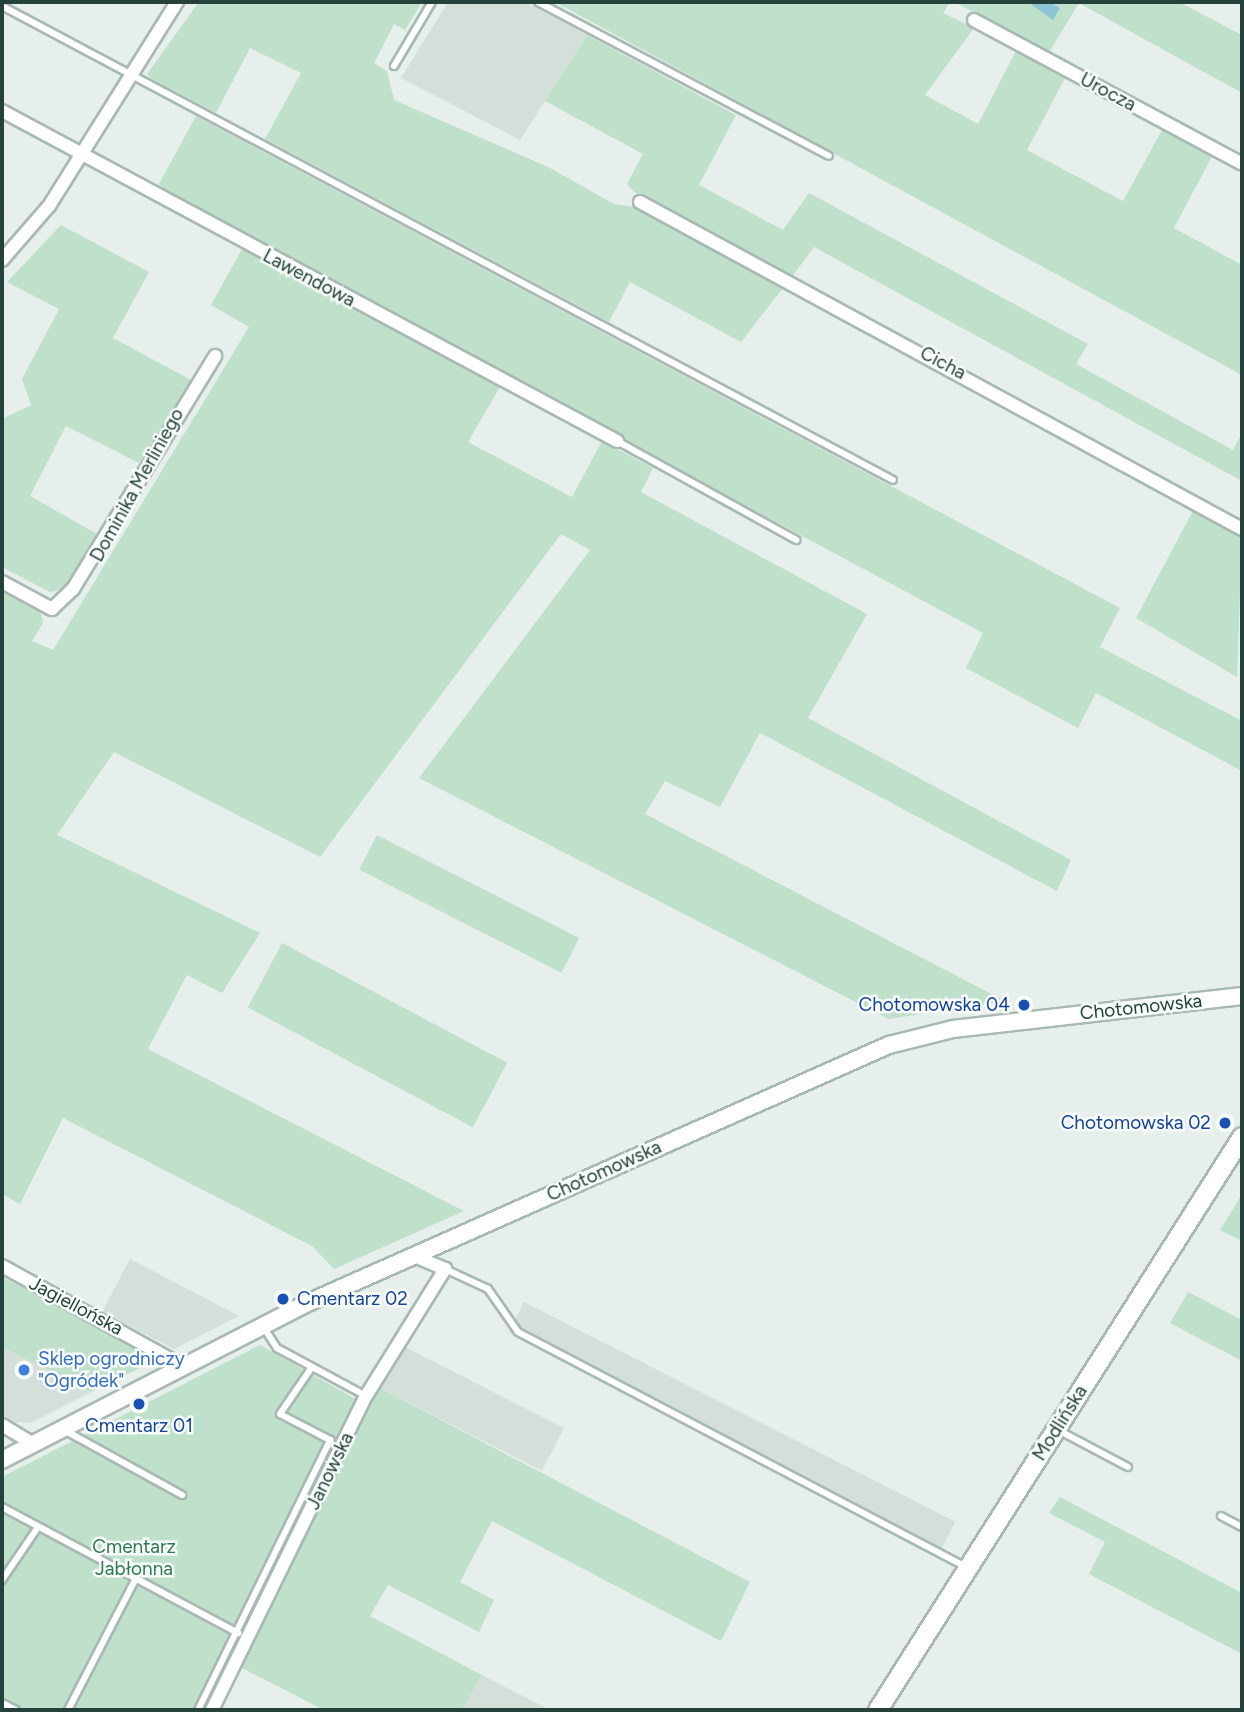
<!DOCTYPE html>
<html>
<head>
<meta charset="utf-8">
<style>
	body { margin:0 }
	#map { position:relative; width:1244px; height:1712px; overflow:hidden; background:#e6efeb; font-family:Figtree,sans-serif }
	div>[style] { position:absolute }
	.built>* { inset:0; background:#d4dfda; transform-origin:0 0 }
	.green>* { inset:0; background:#bfe0ca; transform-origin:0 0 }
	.water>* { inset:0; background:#8ec5d4 }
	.roads { filter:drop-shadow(2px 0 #a8b8b3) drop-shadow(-2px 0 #a8b8b3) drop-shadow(0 2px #a8b8b3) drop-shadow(0 -2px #a8b8b3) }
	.service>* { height:6px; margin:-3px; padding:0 3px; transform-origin:3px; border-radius:3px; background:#fff }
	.minor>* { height:12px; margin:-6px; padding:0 6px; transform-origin:6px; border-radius:6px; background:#fff }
	.tertiary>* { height:16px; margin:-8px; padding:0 8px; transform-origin:8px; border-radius:8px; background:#fff }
	.secondary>* { height:18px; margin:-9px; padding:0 9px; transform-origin:9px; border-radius:9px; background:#fff }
	.dots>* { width:19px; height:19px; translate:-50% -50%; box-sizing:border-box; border:4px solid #f7fbf9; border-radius:50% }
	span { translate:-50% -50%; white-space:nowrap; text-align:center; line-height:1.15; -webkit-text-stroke:5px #f7fbf9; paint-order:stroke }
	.street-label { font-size:19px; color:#24423b }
	.transit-label { font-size:19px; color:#164399 }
	.right { translate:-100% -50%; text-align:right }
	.left { translate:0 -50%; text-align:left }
	.shop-label { font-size:19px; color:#366cbe }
	.park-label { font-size:19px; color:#2d794f }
	.frame { position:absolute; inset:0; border:4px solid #24423b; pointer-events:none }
</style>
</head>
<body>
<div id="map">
	<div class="built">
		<i style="clip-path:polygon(448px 2px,525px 2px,587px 35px,520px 140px,401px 78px)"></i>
		<i style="clip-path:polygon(130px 1259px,239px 1316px,174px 1349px,102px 1312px)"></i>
		<i style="left:524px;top:1302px;width:484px;height:34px;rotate:27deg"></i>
		<i style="left:399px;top:1344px;width:185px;height:48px;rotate:27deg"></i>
		<i style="clip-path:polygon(2px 1347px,91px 1392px,31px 1423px,16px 1422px,2px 1415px)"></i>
		<i style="clip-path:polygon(482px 1675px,550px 1710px,462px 1710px)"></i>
	</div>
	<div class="green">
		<i style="clip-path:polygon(199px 2px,422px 2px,405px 30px,394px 24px,374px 63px,387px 71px,394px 100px,548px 167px,614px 204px,641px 208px,786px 284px,741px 342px,630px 282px,609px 322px,265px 139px,301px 73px,250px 48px,216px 113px,152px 79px,147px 74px)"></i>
		<i style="clip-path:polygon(555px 2px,950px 2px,943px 13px,974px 28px,925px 95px,978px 124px,1016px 51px,1065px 78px,1027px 150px,1123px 201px,1162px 130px,1212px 156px,1174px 228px,1242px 265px,1242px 375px)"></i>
		<i style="clip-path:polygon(954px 2px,1179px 2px,1242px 35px,1242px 93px,1079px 3px,1049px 52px)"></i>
		<i style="clip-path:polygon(587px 35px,736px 115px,699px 185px,783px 230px,809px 193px,1088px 344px,1076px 364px,1233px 450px,1242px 433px,1242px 481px,814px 247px,791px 278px,634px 192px,627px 184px,643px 154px,545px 101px)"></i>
		<i style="clip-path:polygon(196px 116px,1120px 608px,1100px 647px,1242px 721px,1242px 771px,1096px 693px,1078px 728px,966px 668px,983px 633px,176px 200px,159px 184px)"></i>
		<i style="clip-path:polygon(61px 225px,149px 272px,113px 338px,191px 380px,139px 463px,66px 426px,30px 496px,97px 534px,63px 589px,50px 592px,2px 567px,2px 419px,31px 405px,22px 379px,59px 309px,7px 282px)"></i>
		<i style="clip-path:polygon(242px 249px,500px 387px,468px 442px,572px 497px,602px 441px,653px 468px,641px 492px,867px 614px,808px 718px,1071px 860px,1057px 891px,760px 733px,720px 807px,665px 781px,645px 814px,1005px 1001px,889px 1019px,419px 778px,590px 550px,561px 534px,320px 857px,114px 752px,57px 835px,260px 933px,222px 993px,187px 975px,148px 1049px,464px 1211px,334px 1269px,312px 1246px,63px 1118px,20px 1204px,2px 1194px,2px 590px,40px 610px,43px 623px,32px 641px,53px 650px,249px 327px,211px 305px)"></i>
		<i style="clip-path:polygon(1196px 505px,1242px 531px,1237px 677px,1136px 618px)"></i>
		<i style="left:377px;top:835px;width:227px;height:39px;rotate:27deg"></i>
		<i style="left:282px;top:943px;width:255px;height:73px;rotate:28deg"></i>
		<i style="clip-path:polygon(1242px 1194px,1242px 1241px,1220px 1230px)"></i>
		<i style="clip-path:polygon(2px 1277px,160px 1358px,91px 1392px,2px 1347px)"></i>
		<i style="clip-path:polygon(1188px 1292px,1242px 1320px,1242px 1361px,1170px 1323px)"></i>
		<i style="clip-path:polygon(260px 1345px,359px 1401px,208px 1710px,2px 1710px,2px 1477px)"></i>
		<i style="clip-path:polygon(376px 1386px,750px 1582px,721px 1641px,492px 1521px,460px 1582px,494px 1600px,479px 1632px,388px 1585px,370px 1616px,482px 1675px,462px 1710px,324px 1710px,240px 1667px)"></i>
		<i style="clip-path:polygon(1060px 1497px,1242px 1593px,1242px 1654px,1089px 1574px,1105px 1542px,1049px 1513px)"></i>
	</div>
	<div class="water">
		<i style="clip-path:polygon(1028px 2px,1048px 2px,1060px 8px,1053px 20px)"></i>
	</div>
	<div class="roads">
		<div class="service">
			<i style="left:538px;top:2px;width:329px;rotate:27.9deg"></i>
			<i style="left:2px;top:6px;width:1009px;rotate:28.01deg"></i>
			<i style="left:394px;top:66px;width:74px;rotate:-59.3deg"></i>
			<i style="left:617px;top:441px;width:205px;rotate:28.9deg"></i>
			<i style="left:445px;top:1269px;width:47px;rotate:24.9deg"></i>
			<i style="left:488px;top:1289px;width:52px;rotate:55.1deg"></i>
			<i style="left:518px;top:1332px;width:506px;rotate:27.68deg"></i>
			<i style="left:264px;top:1328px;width:24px;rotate:57deg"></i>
			<i style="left:277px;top:1348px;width:101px;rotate:28.3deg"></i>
			<i style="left:64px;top:1430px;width:135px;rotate:28.8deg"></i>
			<i style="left:1058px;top:1430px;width:79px;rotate:27.9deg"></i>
			<i style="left:2px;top:1507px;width:268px;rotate:28.1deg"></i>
			<i style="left:1221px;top:1516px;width:24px;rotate:28deg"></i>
			<i style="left:2px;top:1580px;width:64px;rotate:-55.8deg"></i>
			<i style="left:2px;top:1703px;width:16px;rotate:27deg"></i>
			<i style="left:68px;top:1710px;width:148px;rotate:-62.7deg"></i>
			<i style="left:198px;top:1710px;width:301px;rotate:-63.9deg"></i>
			<i style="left:330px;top:1440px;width:56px;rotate:-152.5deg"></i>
			<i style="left:280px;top:1414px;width:57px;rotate:-55.8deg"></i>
		</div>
		<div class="minor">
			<i style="left:974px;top:20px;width:304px;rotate:28.2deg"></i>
			<i style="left:2px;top:111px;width:698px;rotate:28.22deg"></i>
			<i style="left:640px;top:202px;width:685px;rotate:28.51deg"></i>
			<i style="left:2px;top:260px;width:72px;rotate:-49deg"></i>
			<i style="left:49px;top:206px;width:241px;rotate:-57.9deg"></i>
			<i style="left:2px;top:582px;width:57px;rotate:28.4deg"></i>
			<i style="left:52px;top:609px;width:29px;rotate:-44deg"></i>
			<i style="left:73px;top:589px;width:273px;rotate:-58.6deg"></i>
			<i style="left:2px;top:1266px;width:208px;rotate:29deg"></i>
			<i style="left:2px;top:1425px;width:37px;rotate:31deg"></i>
			<i style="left:212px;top:1710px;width:350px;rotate:-63.9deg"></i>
			<i style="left:366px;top:1396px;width:150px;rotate:-58.1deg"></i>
			<i style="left:445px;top:1269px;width:34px;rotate:-157deg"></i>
		</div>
		<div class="tertiary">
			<i style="left:2px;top:1460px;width:348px;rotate:-27.2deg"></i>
			<i style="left:312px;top:1301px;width:631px;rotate:-23.93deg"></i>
			<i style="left:889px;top:1045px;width:66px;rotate:-14deg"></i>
			<i style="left:953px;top:1029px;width:291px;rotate:-6.5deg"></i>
		</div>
		<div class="secondary">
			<i style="left:878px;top:1710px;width:679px;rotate:-57.57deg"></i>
		</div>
	</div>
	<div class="dots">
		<i style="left:1024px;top:1005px;background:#1a4fb4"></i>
		<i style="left:1225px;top:1123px;background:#1a4fb4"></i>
		<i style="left:283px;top:1299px;background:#1a4fb4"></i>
		<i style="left:24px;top:1370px;background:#3f7fe0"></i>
		<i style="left:139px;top:1404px;background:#1a4fb4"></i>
	</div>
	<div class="street-label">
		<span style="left:1108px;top:92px;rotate:28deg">Urocza</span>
		<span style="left:309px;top:278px;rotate:28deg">Lawendowa</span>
		<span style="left:943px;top:363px;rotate:28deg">Cicha</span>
		<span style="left:137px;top:485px;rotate:-61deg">Dominika Merliniego</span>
		<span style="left:1141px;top:1007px;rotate:-6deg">Chotomowska</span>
		<span style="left:604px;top:1171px;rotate:-24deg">Chotomowska</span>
		<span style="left:76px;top:1306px;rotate:28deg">Jagiellońska</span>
		<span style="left:1060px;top:1423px;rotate:-58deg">Modlińska</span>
		<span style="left:330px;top:1471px;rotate:-64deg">Janowska</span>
	</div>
	<div class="transit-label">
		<span class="right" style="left:1010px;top:1005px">Chotomowska 04</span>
		<span class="right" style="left:1211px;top:1123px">Chotomowska 02</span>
		<span class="left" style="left:297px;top:1299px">Cmentarz 02</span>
		<span style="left:139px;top:1426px">Cmentarz 01</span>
	</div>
	<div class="shop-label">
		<span class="left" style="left:38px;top:1370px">Sklep ogrodniczy<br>"Ogródek"</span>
	</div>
	<div class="park-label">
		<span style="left:134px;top:1558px">Cmentarz<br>Jabłonna</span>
	</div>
	<div class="frame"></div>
</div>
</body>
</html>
